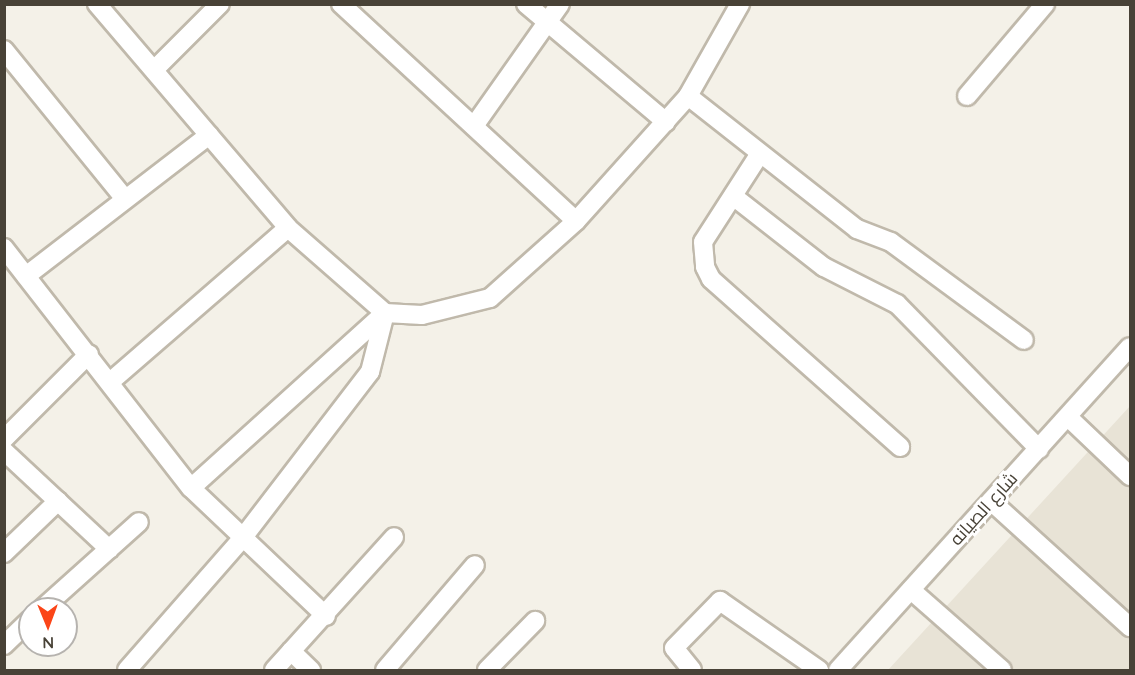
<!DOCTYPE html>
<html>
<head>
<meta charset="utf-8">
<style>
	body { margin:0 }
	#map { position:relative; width:1135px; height:675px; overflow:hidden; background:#f4f1e8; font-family:Quicksand,Cairo,sans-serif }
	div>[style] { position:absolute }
	.residential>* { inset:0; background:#e8e3d6 }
	.roads { filter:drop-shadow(2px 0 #c0b9ab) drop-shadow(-2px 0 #c0b9ab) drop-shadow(0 2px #c0b9ab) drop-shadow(0 -2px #c0b9ab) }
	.minor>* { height:18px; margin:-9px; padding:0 9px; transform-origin:9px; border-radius:9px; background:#fff }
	span { translate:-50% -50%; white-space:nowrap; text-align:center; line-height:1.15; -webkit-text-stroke:6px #fff; paint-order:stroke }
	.street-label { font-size:18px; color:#484237 }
	.frame { position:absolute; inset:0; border:6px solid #484237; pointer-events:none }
	.north { position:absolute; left:18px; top:597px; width:60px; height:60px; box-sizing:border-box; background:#fff; border:2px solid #b6b3af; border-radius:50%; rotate:179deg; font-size:16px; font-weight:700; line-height:24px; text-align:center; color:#484237 }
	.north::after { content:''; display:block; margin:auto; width:21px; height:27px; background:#fb4518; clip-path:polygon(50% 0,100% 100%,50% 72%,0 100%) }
</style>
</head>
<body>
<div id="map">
	<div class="residential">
		<i style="clip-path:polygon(1130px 406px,1130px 670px,888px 670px)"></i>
	</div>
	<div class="roads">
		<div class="minor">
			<i style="left:97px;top:4px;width:294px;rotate:49.5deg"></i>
			<i style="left:288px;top:228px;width:129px;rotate:41.2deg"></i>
			<i style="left:385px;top:313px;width:37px;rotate:3deg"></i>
			<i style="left:422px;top:315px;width:70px;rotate:-14deg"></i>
			<i style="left:490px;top:298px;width:115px;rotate:-41.8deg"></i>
			<i style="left:576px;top:221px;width:168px;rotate:-48.1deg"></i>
			<i style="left:688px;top:96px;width:106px;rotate:-60.5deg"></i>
			<i style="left:341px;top:4px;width:320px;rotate:42.7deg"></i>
			<i style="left:526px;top:4px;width:183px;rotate:40.1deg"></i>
			<i style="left:4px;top:50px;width:192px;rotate:50.9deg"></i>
			<i style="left:154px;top:70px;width:93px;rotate:-45deg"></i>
			<i style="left:688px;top:96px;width:215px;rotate:38.2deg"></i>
			<i style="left:857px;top:229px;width:36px;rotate:21deg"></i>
			<i style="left:891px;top:242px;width:165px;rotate:36.4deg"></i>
			<i style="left:967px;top:96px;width:121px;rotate:-49.7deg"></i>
			<i style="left:474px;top:126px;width:149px;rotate:-54.8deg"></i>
			<i style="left:759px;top:155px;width:103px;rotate:122.8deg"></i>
			<i style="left:703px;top:242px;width:25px;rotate:85deg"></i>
			<i style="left:705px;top:267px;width:13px;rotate:63deg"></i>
			<i style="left:711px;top:279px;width:253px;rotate:41.6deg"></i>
			<i style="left:733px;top:196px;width:115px;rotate:38deg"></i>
			<i style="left:824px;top:267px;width:82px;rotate:26.9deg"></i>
			<i style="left:897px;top:304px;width:203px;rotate:45.6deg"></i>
			<i style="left:4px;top:248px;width:304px;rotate:52.1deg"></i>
			<i style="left:191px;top:488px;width:186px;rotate:43.5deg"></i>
			<i style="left:26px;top:276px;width:231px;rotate:-37.6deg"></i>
			<i style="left:110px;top:382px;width:235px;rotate:-40.9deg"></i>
			<i style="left:1068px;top:417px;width:86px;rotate:43.6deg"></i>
			<i style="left:4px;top:439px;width:120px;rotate:-45deg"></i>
			<i style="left:4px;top:451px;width:144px;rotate:43deg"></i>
			<i style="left:191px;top:488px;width:261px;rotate:-42.1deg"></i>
			<i style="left:991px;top:501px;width:188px;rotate:42.2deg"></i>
			<i style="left:4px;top:553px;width:75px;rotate:-43.9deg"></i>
			<i style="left:911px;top:590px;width:121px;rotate:41.3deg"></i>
			<i style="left:42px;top:609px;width:130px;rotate:-41.9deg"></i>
			<i style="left:4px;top:645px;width:36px;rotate:-44deg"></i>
			<i style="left:291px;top:651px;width:28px;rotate:44deg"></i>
			<i style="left:127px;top:670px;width:173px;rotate:-48.8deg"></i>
			<i style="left:241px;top:540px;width:212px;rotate:-52.5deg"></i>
			<i style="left:370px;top:372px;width:61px;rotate:-75.7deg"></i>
			<i style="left:274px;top:670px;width:179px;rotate:-47.9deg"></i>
			<i style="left:385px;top:670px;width:138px;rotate:-49.4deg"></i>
			<i style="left:487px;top:670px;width:69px;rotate:-45.6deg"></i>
			<i style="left:692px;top:670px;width:28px;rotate:-129deg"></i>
			<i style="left:674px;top:648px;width:66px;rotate:-45.6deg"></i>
			<i style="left:720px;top:601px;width:121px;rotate:34.9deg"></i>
			<i style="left:838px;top:670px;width:435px;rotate:-47.9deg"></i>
		</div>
	</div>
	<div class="street-label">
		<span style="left:984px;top:509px;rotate:-48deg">شارع الصيانه</span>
	</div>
	<div class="frame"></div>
	<div class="north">N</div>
</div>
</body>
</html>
